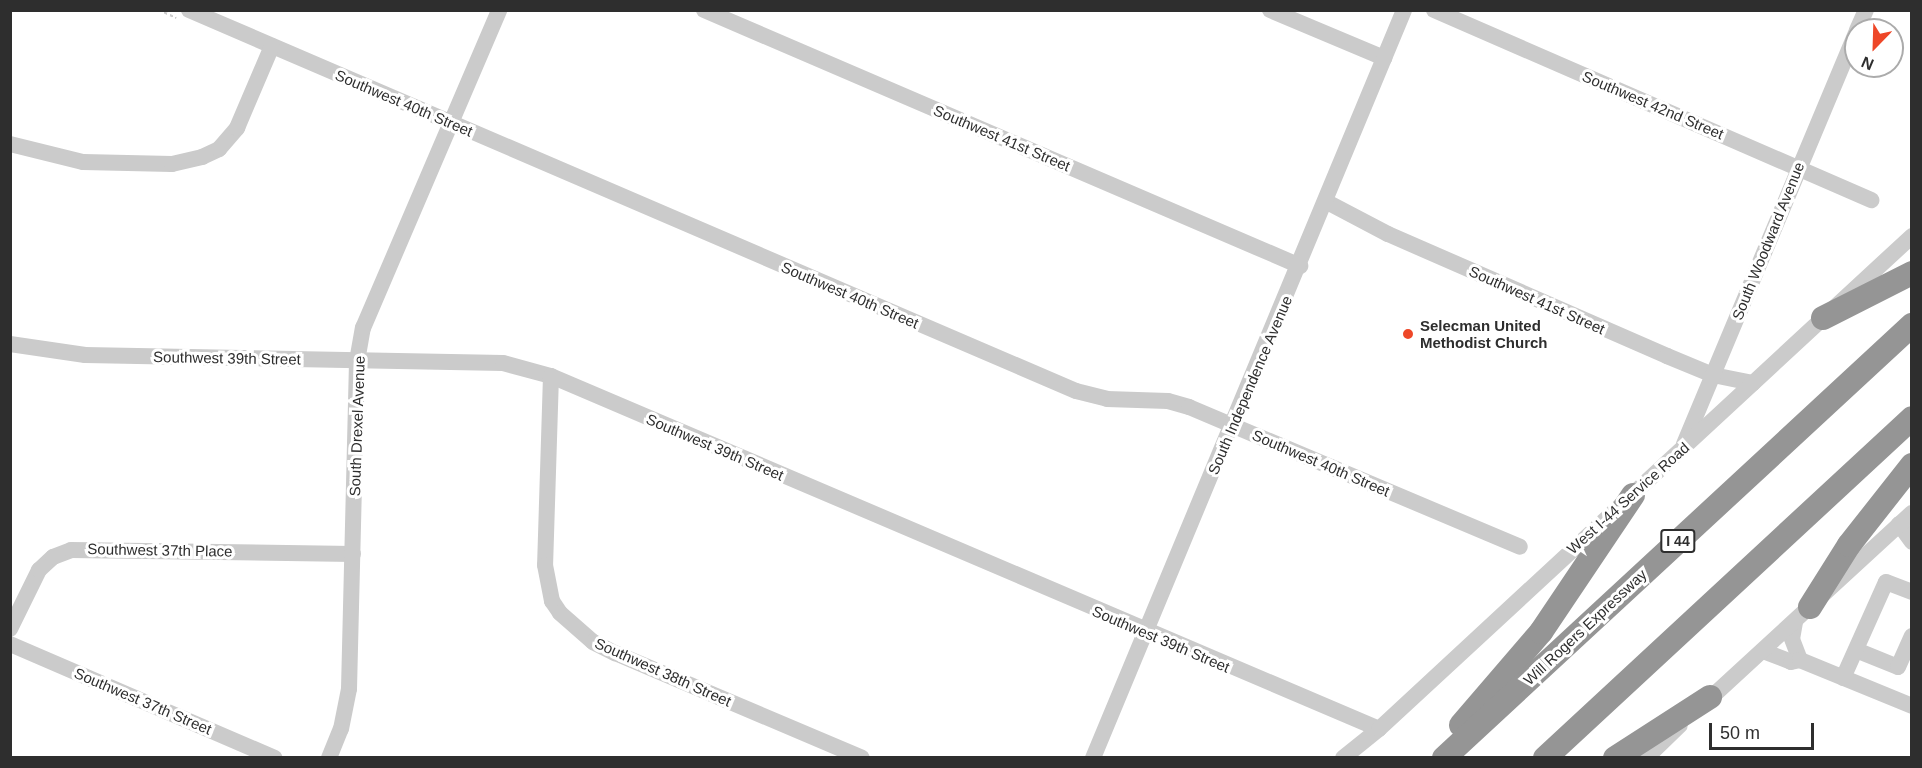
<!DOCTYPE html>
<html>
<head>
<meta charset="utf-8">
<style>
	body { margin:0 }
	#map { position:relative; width:1922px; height:768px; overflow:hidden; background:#fff; font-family:Helvetica,sans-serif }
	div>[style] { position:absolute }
	.path>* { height:2px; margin-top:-1px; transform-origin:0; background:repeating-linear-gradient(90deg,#cbcbcb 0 3px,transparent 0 6px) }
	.minor>* { height:16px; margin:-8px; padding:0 8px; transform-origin:8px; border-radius:8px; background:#cbcbcb }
	.highway>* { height:24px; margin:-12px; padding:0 12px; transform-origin:12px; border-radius:12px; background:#959595 }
	.dots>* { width:16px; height:16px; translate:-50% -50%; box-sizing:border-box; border:3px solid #fff; border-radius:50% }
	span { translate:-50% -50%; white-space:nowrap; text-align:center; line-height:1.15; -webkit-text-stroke:6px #fff; paint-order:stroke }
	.shield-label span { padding:2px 4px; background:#fff; border:2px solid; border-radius:4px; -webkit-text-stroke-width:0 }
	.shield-label { font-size:14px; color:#2e2e2e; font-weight:700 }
	.street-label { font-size:15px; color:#2e2e2e }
	.poi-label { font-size:15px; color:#2e2e2e; font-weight:700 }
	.left { translate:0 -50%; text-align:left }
	.frame { position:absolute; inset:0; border:12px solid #2e2e2e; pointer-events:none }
	.north { position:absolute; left:1844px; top:18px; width:60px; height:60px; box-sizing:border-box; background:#fff; border:2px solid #ababab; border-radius:50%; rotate:203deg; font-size:16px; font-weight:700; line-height:24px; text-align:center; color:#2e2e2e }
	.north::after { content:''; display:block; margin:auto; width:21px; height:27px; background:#ee4728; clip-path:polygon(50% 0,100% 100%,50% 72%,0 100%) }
	.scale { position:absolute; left:1709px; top:723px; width:105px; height:27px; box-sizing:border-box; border:3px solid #2e2e2e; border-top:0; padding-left:8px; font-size:18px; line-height:21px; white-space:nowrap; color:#2e2e2e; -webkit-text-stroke:4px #fff; paint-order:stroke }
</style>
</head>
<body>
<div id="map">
	<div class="path">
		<i style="left:159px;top:10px;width:19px;rotate:25deg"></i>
	</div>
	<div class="minor">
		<i style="left:189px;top:10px;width:965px;rotate:23.25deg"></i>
		<i style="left:1076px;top:391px;width:32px;rotate:14deg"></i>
		<i style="left:1107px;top:399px;width:61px;rotate:1.9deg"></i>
		<i style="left:1168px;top:401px;width:22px;rotate:16deg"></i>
		<i style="left:1189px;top:407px;width:359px;rotate:22.9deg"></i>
		<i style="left:704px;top:10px;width:649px;rotate:23.24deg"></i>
		<i style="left:1270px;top:10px;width:124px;rotate:22.8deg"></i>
		<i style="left:1434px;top:10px;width:477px;rotate:23.5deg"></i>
		<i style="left:1857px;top:30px;width:22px;rotate:-66deg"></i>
		<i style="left:10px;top:144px;width:75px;rotate:13.9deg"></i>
		<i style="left:83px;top:162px;width:89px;rotate:1.3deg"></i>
		<i style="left:172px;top:164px;width:31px;rotate:-13deg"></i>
		<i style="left:202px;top:157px;width:19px;rotate:-25deg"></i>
		<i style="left:219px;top:149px;width:28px;rotate:-49deg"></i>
		<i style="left:237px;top:128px;width:89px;rotate:-66.9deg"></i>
		<i style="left:1327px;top:202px;width:69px;rotate:27.7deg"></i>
		<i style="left:1388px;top:234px;width:305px;rotate:23.6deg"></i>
		<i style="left:1667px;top:356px;width:50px;rotate:22.4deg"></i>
		<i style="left:1713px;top:375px;width:41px;rotate:11.3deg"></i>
		<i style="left:10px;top:344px;width:76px;rotate:8.3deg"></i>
		<i style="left:85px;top:355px;width:418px;rotate:1.1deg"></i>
		<i style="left:503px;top:363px;width:50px;rotate:15.2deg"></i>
		<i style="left:551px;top:376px;width:900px;rotate:23.09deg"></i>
		<i style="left:551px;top:376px;width:189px;rotate:91.8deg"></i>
		<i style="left:545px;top:565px;width:37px;rotate:79deg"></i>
		<i style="left:552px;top:601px;width:14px;rotate:56deg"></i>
		<i style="left:560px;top:613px;width:44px;rotate:41.3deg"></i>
		<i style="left:593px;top:642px;width:25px;rotate:27deg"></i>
		<i style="left:615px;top:653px;width:268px;rotate:23deg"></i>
		<i style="left:1684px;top:444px;width:446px;rotate:-67.3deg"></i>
		<i style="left:1899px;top:524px;width:22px;rotate:54deg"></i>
		<i style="left:1795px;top:622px;width:17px;rotate:100deg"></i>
		<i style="left:1792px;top:639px;width:22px;rotate:69deg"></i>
		<i style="left:10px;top:629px;width:66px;rotate:-63.8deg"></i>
		<i style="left:39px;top:570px;width:19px;rotate:-43deg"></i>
		<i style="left:53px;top:557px;width:19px;rotate:-21deg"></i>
		<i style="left:71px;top:550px;width:282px;rotate:0.8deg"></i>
		<i style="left:10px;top:644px;width:288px;rotate:23.3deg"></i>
		<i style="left:1856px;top:650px;width:45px;rotate:22deg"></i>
		<i style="left:1898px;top:667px;width:34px;rotate:-66deg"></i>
		<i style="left:1763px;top:651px;width:30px;rotate:21deg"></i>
		<i style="left:1791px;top:662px;width:9px;rotate:-13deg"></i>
		<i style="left:1800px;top:660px;width:121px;rotate:22.3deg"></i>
		<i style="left:1843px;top:678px;width:105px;rotate:-65.9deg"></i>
		<i style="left:1886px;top:582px;width:28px;rotate:21deg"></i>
		<i style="left:1704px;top:704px;width:282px;rotate:-42.6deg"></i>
		<i style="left:329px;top:758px;width:31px;rotate:-68deg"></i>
		<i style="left:341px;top:729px;width:41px;rotate:-78.7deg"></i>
		<i style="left:349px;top:689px;width:328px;rotate:-88.6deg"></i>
		<i style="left:357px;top:361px;width:34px;rotate:-80deg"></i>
		<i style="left:363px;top:328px;width:346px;rotate:-66.8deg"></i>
		<i style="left:1093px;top:758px;width:810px;rotate:-67.42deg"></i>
		<i style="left:1343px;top:758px;width:46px;rotate:-38.9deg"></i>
		<i style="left:1379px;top:729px;width:726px;rotate:-42.77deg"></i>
		<i style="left:1646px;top:758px;width:47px;rotate:-44.1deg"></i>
	</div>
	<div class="highway">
		<i style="left:1823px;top:318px;width:100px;rotate:-26.8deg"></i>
		<i style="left:1810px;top:607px;width:73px;rotate:-57.8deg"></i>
		<i style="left:1849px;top:545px;width:102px;rotate:-51.8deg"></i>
		<i style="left:1461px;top:725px;width:123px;rotate:-49.3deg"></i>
		<i style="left:1541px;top:632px;width:165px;rotate:-56.1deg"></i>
		<i style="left:1444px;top:758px;width:638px;rotate:-42.78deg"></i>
		<i style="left:1545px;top:758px;width:500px;rotate:-42.81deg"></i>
		<i style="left:1615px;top:758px;width:113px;rotate:-32.7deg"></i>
	</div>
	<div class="dots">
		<i style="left:1408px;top:334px;background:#ee4728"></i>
	</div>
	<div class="shield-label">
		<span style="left:1678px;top:541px">I 44</span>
	</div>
	<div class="street-label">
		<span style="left:404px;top:103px;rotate:23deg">Southwest 40th Street</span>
		<span style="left:1653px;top:105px;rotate:23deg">Southwest 42nd Street</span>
		<span style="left:1002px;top:138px;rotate:23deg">Southwest 41st Street</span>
		<span style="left:1768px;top:241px;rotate:-68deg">South Woodward Avenue</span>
		<span style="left:850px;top:295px;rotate:23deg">Southwest 40th Street</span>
		<span style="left:1537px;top:300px;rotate:24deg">Southwest 41st Street</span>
		<span style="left:227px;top:358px;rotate:1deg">Southwest 39th Street</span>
		<span style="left:1250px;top:385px;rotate:-67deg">South Independence Avenue</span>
		<span style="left:357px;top:426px;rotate:-88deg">South Drexel Avenue</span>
		<span style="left:715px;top:447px;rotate:23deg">Southwest 39th Street</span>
		<span style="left:1321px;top:463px;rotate:23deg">Southwest 40th Street</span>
		<span style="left:1628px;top:498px;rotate:-42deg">West I-44 Service Road</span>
		<span style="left:160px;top:550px;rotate:1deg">Southwest 37th Place</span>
		<span style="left:1585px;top:627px;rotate:-43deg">Will Rogers Expressway</span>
		<span style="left:1161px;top:639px;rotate:23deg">Southwest 39th Street</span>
		<span style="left:663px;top:672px;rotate:24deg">Southwest 38th Street</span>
		<span style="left:143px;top:701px;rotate:23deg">Southwest 37th Street</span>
	</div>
	<div class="poi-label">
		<span class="left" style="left:1420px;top:334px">Selecman United<br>Methodist Church</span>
	</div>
	<div class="frame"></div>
	<div class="north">N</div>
	<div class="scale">50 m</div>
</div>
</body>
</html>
